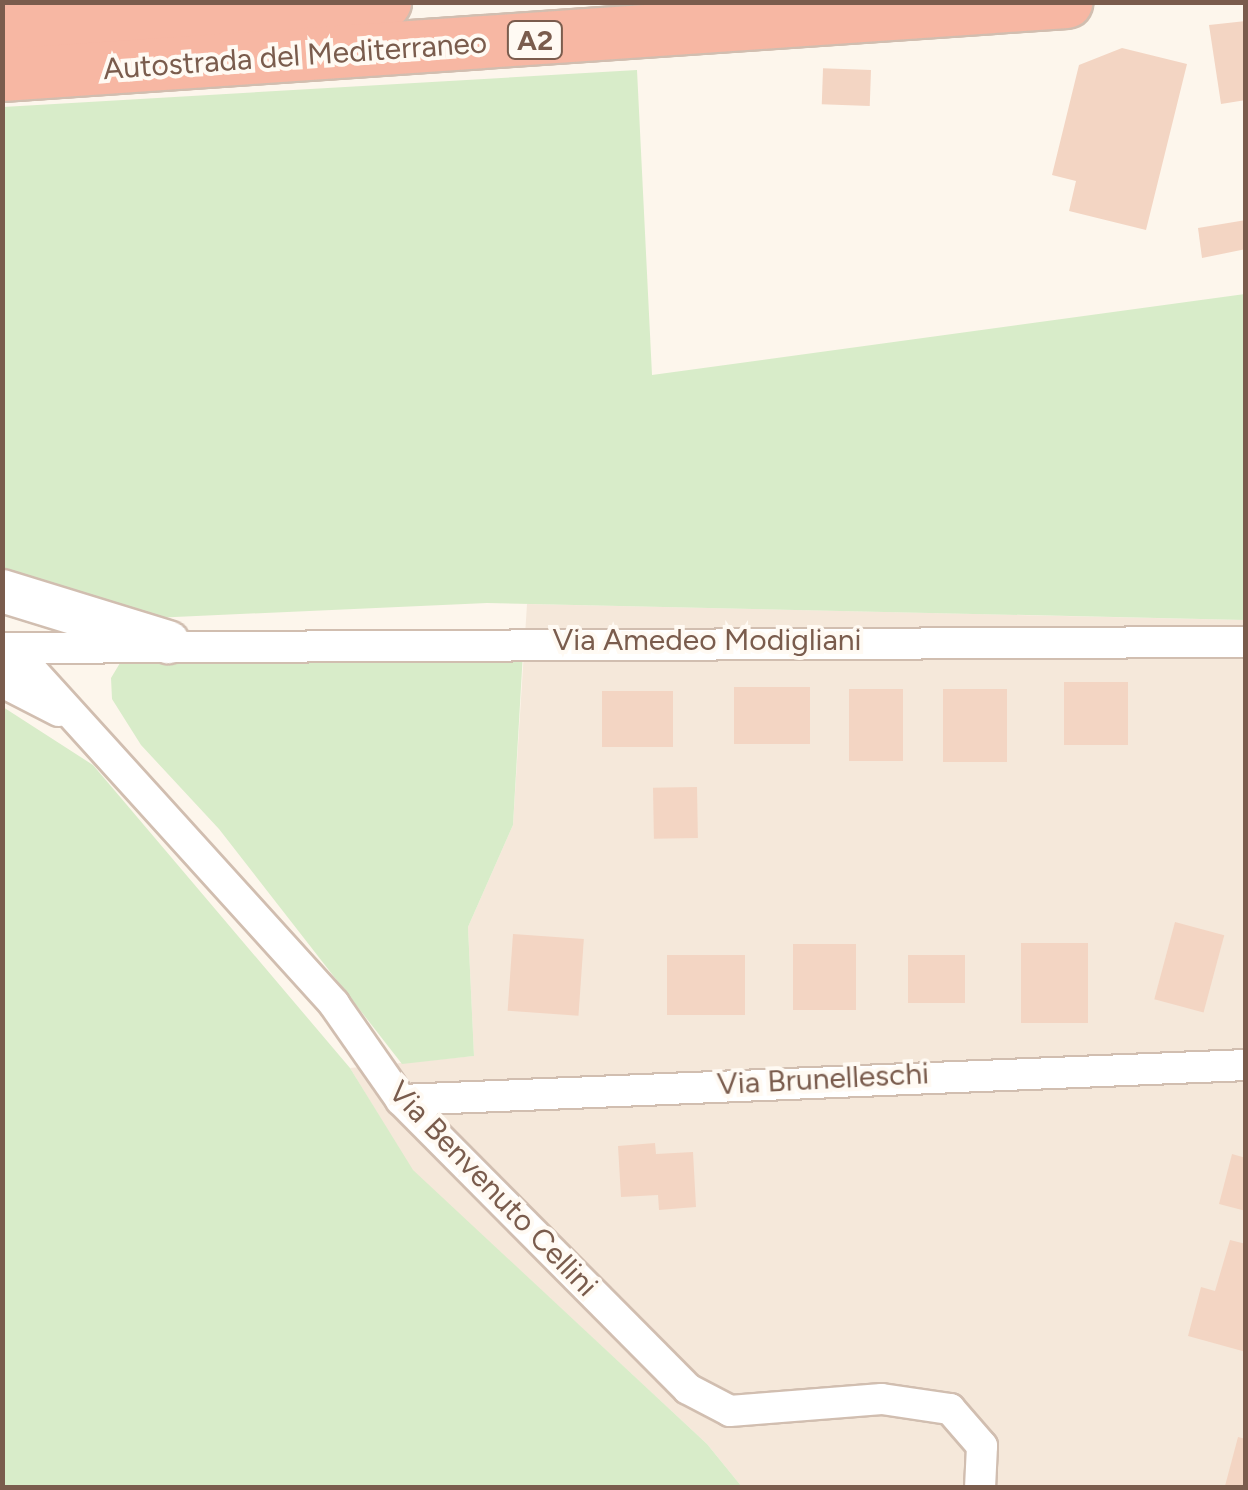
<!DOCTYPE html>
<html>
<head>
<meta charset="utf-8">
<style>
	body { margin:0 }
	#map { position:relative; width:1248px; height:1490px; overflow:hidden; background:#fdf6ec; font-family:Figtree,sans-serif }
	div>[style] { position:absolute }
	.residential>* { inset:0; background:#f5e8da }
	.green>* { inset:0; background:#d8ecc9 }
	.building>* { inset:0; background:#f3d5c3; transform-origin:0 0 }
	.roads { filter:drop-shadow(2px 0 #d1beb0) drop-shadow(-2px 0 #d1beb0) drop-shadow(0 2px #d1beb0) drop-shadow(0 -2px #d1beb0) }
	.minor>* { height:30px; margin:-15px; padding:0 15px; transform-origin:15px; border-radius:15px; background:#fff }
	.secondary>* { height:42px; margin:-21px; padding:0 21px; transform-origin:21px; border-radius:21px; background:#fff }
	.motorway>* { height:52px; margin:-26px; padding:0 26px; transform-origin:26px; border-radius:26px; background:#f7b7a3 }
	span { translate:-50% -50%; white-space:nowrap; text-align:center; line-height:1.15; -webkit-text-stroke:8px #fffaf3; paint-order:stroke }
	.shield-label span { padding:2px 8px; background:#fffaf3; border:2px solid; border-radius:8px; -webkit-text-stroke-width:0 }
	.shield-label { font-size:28px; color:#7a5c4d; font-weight:700 }
	.street-label { font-size:30px; color:#7a5c4d }
	.frame { position:absolute; inset:0; border:5px solid #7a5c4d; pointer-events:none }
</style>
</head>
<body>
<div id="map">
	<div class="residential">
		<i style="clip-path:polygon(527px 604px,1245px 620px,1245px 1487px,742px 1487px,707px 1444px,412px 1170px,350px 1068px,474px 1056px,468px 927px,513px 825px)"></i>
	</div>
	<div class="green">
		<i style="clip-path:polygon(637px 70px,652px 375px,1245px 294px,1245px 620px,487px 603px,153px 618px,3px 579px,3px 107px)"></i>
		<i style="clip-path:polygon(523px 652px,513px 825px,468px 927px,474px 1056px,402px 1064px,219px 829px,141px 745px,112px 699px,111px 678px,123px 658px)"></i>
		<i style="clip-path:polygon(3px 707px,93px 765px,350px 1068px,413px 1170px,707px 1444px,742px 1487px,3px 1487px)"></i>
	</div>
	<div class="building">
		<i style="clip-path:polygon(1246px 21px,1246px 100px,1221px 104px,1209px 25px)"></i>
		<i style="clip-path:polygon(1122px 48px,1187px 64px,1146px 230px,1069px 211px,1076px 181px,1052px 175px,1079px 65px)"></i>
		<i style="left:871px;top:70px;width:36px;height:48px;rotate:92deg"></i>
		<i style="clip-path:polygon(1246px 220px,1246px 249px,1202px 258px,1198px 228px)"></i>
		<i style="left:1064px;top:682px;width:64px;height:63px"></i>
		<i style="left:810px;top:687px;width:57px;height:76px;rotate:90deg"></i>
		<i style="left:849px;top:689px;width:54px;height:72px"></i>
		<i style="left:943px;top:689px;width:64px;height:73px"></i>
		<i style="left:602px;top:691px;width:71px;height:56px"></i>
		<i style="left:697px;top:787px;width:51px;height:44px;rotate:89deg"></i>
		<i style="left:1175px;top:922px;width:51px;height:80px;rotate:15deg"></i>
		<i style="left:513px;top:934px;width:71px;height:77px;rotate:4deg"></i>
		<i style="left:1021px;top:943px;width:67px;height:80px"></i>
		<i style="left:793px;top:944px;width:63px;height:66px"></i>
		<i style="left:667px;top:955px;width:78px;height:60px"></i>
		<i style="left:965px;top:955px;width:48px;height:57px;rotate:90deg"></i>
		<i style="clip-path:polygon(655px 1143px,656px 1154px,693px 1152px,696px 1207px,659px 1210px,658px 1195px,621px 1197px,618px 1146px)"></i>
		<i style="clip-path:polygon(1232px 1154px,1246px 1158px,1246px 1211px,1219px 1204px)"></i>
		<i style="clip-path:polygon(1230px 1240px,1246px 1244px,1246px 1352px,1188px 1336px,1201px 1287px,1215px 1291px)"></i>
		<i style="clip-path:polygon(1238px 1437px,1246px 1439px,1246px 1488px,1225px 1486px)"></i>
	</div>
	<div class="roads">
		<div class="minor">
			<i style="left:2px;top:648px;width:1244px;rotate:-0.28deg"></i>
			<i style="left:2px;top:652px;width:30px;rotate:28deg"></i>
			<i style="left:28px;top:666px;width:456px;rotate:47.8deg"></i>
			<i style="left:334px;top:1004px;width:117px;rotate:55.1deg"></i>
			<i style="left:401px;top:1100px;width:407px;rotate:45.2deg"></i>
			<i style="left:688px;top:1389px;width:47px;rotate:27.6deg"></i>
			<i style="left:730px;top:1411px;width:152px;rotate:-4.5deg"></i>
			<i style="left:882px;top:1399px;width:69px;rotate:8.4deg"></i>
			<i style="left:950px;top:1409px;width:49px;rotate:49.1deg"></i>
			<i style="left:982px;top:1446px;width:42px;rotate:92.7deg"></i>
			<i style="left:2px;top:682px;width:64px;rotate:27deg"></i>
			<i style="left:401px;top:1100px;width:846px;rotate:-2.37deg"></i>
		</div>
		<div class="secondary">
			<i style="left:2px;top:591px;width:174px;rotate:17.1deg"></i>
		</div>
		<div class="motorway">
			<i style="left:2px;top:27px;width:384px;rotate:-3.7deg"></i>
			<i style="left:2px;top:75px;width:1067px;rotate:-3.92deg"></i>
		</div>
	</div>
	<div class="shield-label">
		<span style="left:535px;top:40px">A2</span>
	</div>
	<div class="street-label">
		<span style="left:295px;top:56px;rotate:-4deg">Autostrada del Mediterraneo</span>
		<span style="left:707px;top:640px">Via Amedeo Modigliani</span>
		<span style="left:823px;top:1079px;rotate:-3deg">Via Brunelleschi</span>
		<span style="left:493px;top:1189px;rotate:46deg">Via Benvenuto Cellini</span>
	</div>
	<div class="frame"></div>
</div>
</body>
</html>
